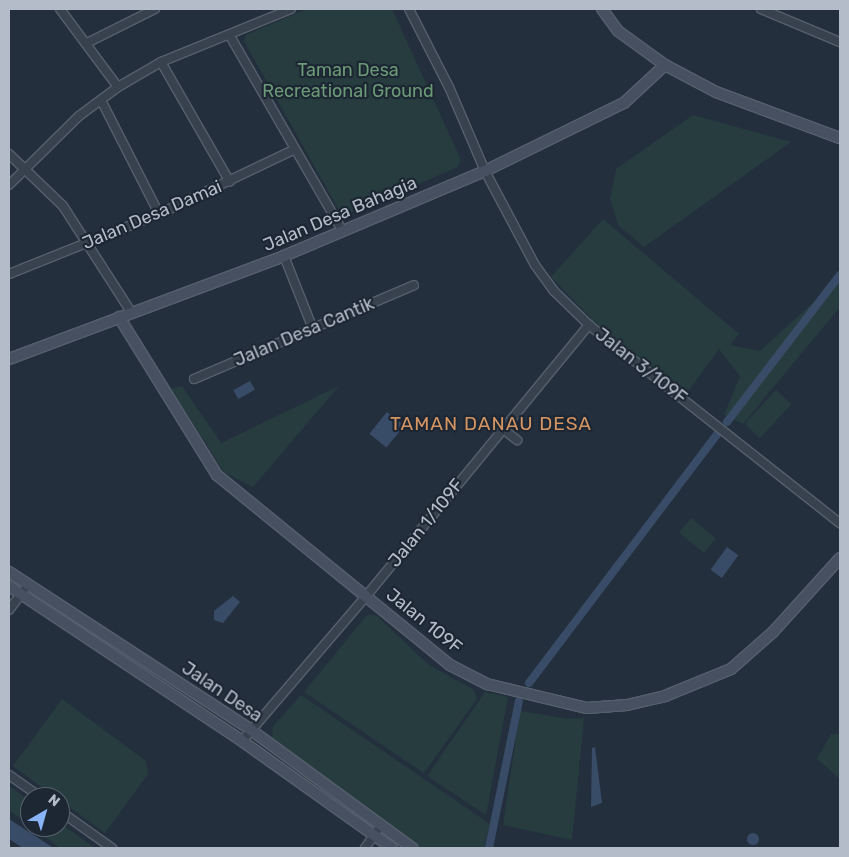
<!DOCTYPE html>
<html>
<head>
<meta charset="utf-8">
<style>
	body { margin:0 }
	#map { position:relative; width:849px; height:857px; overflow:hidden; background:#242f3e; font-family:Rubik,sans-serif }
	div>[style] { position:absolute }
	.green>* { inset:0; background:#263c3f; transform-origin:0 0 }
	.water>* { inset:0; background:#394c67; transform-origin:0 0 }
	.round { border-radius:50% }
	.canal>* { height:8px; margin:-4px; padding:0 4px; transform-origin:4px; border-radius:4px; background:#394c67 }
	.roads { filter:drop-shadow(1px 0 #565f6c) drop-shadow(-1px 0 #565f6c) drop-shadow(0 1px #565f6c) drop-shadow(0 -1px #565f6c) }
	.street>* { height:8px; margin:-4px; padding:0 4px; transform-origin:4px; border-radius:4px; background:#38414e }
	.secondary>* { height:10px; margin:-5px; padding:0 5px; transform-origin:5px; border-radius:5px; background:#465061 }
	span { translate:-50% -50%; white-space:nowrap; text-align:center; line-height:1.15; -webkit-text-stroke:4.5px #1d2633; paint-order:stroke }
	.park-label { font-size:18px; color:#6b9a76 }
	.street-label { font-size:18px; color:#b4bcc9 }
	.neighbourhood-label { font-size:19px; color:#d59563; letter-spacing:1px }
	.frame { position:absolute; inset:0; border:10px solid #b4bcc9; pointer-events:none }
	.north { position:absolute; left:20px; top:787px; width:50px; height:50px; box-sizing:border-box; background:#1d2633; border:1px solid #59626f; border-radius:50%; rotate:38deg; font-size:14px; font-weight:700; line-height:20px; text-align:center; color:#b4bcc9 }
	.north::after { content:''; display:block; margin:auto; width:18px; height:22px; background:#8ab4f8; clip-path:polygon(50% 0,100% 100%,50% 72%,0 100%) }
</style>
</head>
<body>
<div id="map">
	<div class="green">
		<i style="clip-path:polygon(307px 9px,392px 9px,461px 160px,458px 167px,348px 214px,340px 212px,244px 41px,246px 35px)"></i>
		<i style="clip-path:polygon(693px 115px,791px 142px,644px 247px,619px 226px,610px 200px,616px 169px)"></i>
		<i style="clip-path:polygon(603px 219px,739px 334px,730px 345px,760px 351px,840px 278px,840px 307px,743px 424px,724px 415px,740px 376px,719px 349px,687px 393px,661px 377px,598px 325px,551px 277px)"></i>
		<i style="clip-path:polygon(182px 386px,221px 443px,339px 386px,253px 487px,224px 472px,171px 389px)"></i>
		<i style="left:776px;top:390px;width:21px;height:46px;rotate:43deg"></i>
		<i style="left:691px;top:518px;width:32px;height:19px;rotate:39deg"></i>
		<i style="clip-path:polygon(367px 615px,376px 615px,429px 665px,474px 690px,477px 699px,424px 773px,304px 692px)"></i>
		<i style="clip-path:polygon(485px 692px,508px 697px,486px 815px,427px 776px)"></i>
		<i style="clip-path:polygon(301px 695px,490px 824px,484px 848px,421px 848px,272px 738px,273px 726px)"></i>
		<i style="clip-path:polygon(62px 699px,146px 761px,148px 774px,105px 833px,60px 800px,60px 797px,55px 797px,13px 766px)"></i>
		<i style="clip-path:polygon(520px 711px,568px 719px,584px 718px,572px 840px,503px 825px)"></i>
		<i style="clip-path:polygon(831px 734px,840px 734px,840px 779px,817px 759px)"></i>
		<i style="clip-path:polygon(9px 786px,30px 801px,30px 826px,9px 810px)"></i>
		<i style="clip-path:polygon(60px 823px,95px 848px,60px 848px,32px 827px,60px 827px)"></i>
	</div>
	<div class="water">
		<i style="left:250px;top:381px;width:10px;height:19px;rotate:61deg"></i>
		<i style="left:387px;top:412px;width:22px;height:28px;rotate:39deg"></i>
		<i style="left:727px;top:547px;width:14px;height:28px;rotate:36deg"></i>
		<i style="clip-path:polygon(233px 596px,240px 602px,223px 623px,214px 620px,214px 611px)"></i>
		<i style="clip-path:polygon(595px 747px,602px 803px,591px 807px,592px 748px)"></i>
		<i style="clip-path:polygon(9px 819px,52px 847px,54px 848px,23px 848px,9px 839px)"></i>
		<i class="round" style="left:747px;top:833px;width:12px;height:12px"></i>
	</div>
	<div class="canal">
		<i style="left:727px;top:422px;width:185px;rotate:-52.5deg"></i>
		<i style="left:529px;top:683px;width:315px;rotate:-52.9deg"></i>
		<i style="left:489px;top:848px;width:150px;rotate:-78.5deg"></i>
	</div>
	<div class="roads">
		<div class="street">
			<i style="left:60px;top:9px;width:97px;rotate:53.4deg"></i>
			<i style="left:409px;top:9px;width:88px;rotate:62.9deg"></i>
			<i style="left:449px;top:87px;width:91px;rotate:66.8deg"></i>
			<i style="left:485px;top:171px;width:106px;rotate:62deg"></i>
			<i style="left:535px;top:265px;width:32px;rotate:54deg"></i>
			<i style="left:554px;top:291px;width:49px;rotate:44.2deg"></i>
			<i style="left:589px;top:325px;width:320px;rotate:38.3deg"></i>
			<i style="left:761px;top:9px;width:86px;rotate:22.7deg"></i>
			<i style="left:230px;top:36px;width:224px;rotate:60deg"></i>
			<i style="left:87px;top:43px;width:76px;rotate:-26.6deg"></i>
			<i style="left:161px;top:62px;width:138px;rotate:60.1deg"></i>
			<i style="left:101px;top:100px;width:128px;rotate:63deg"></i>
			<i style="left:9px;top:154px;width:75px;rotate:43.9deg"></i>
			<i style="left:63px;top:206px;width:126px;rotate:57.3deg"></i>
			<i style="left:9px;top:185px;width:98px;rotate:-44.6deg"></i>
			<i style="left:79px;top:116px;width:49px;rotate:-36.6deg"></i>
			<i style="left:118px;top:87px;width:50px;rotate:-30.2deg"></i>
			<i style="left:161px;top:62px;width:140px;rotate:-22.2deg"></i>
			<i style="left:284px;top:256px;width:79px;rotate:68.3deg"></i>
			<i style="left:9px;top:274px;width:162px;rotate:-21.8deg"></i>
			<i style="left:159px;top:214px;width:148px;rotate:-25.5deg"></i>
			<i style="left:194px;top:379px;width:239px;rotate:-23.1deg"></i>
			<i style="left:503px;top:429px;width:18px;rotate:38deg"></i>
			<i style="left:9px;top:610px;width:25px;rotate:-53deg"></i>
			<i style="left:242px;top:741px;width:192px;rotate:-49.4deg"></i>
			<i style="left:367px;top:595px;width:350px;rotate:-50.6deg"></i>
			<i style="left:9px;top:775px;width:38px;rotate:35deg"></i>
			<i style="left:60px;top:811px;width:64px;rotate:35.4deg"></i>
			<i style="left:365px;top:848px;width:21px;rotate:-55deg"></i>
		</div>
		<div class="secondary">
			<i style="left:602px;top:9px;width:27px;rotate:54deg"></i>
			<i style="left:618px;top:31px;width:58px;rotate:35.9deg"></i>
			<i style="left:665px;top:65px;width:58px;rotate:27.9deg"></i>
			<i style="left:716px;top:92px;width:132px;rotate:20.4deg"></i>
			<i style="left:119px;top:317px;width:186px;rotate:58.2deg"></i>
			<i style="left:217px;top:475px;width:301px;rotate:39.2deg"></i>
			<i style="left:450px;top:665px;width:42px;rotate:27.2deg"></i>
			<i style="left:487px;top:684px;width:103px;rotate:13.5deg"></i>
			<i style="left:587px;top:708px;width:40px;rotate:-4.3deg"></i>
			<i style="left:627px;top:705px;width:39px;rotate:-13deg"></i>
			<i style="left:665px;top:696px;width:71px;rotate:-22.2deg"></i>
			<i style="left:731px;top:669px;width:56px;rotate:-41.4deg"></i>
			<i style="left:773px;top:632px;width:100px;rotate:-47.8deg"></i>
			<i style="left:9px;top:359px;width:294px;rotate:-20.5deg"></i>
			<i style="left:284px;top:256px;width:218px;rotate:-22.9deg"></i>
			<i style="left:485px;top:171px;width:155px;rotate:-26.1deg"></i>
			<i style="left:624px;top:103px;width:56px;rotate:-42.8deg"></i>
			<i style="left:9px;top:572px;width:289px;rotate:33.1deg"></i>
			<i style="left:251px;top:730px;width:200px;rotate:36.2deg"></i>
			<i style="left:9px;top:586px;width:280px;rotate:33.6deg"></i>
			<i style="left:242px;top:741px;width:184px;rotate:35.5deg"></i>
		</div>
	</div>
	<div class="park-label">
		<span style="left:348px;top:81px">Taman Desa<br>Recreational Ground</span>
	</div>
	<div class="street-label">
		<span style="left:340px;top:214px;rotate:-23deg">Jalan Desa Bahagia</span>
		<span style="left:152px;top:215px;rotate:-23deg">Jalan Desa Damai</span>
		<span style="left:304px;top:332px;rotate:-23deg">Jalan Desa Cantik</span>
		<span style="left:641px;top:366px;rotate:38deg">Jalan 3/109F</span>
		<span style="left:426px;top:523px;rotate:-51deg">Jalan 1/109F</span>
		<span style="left:424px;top:621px;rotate:39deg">Jalan 109F</span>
		<span style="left:222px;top:692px;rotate:34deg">Jalan Desa</span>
	</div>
	<div class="neighbourhood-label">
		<span style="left:491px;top:424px">TAMAN DANAU DESA</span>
	</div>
	<div class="frame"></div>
	<div class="north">N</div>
</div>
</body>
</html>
